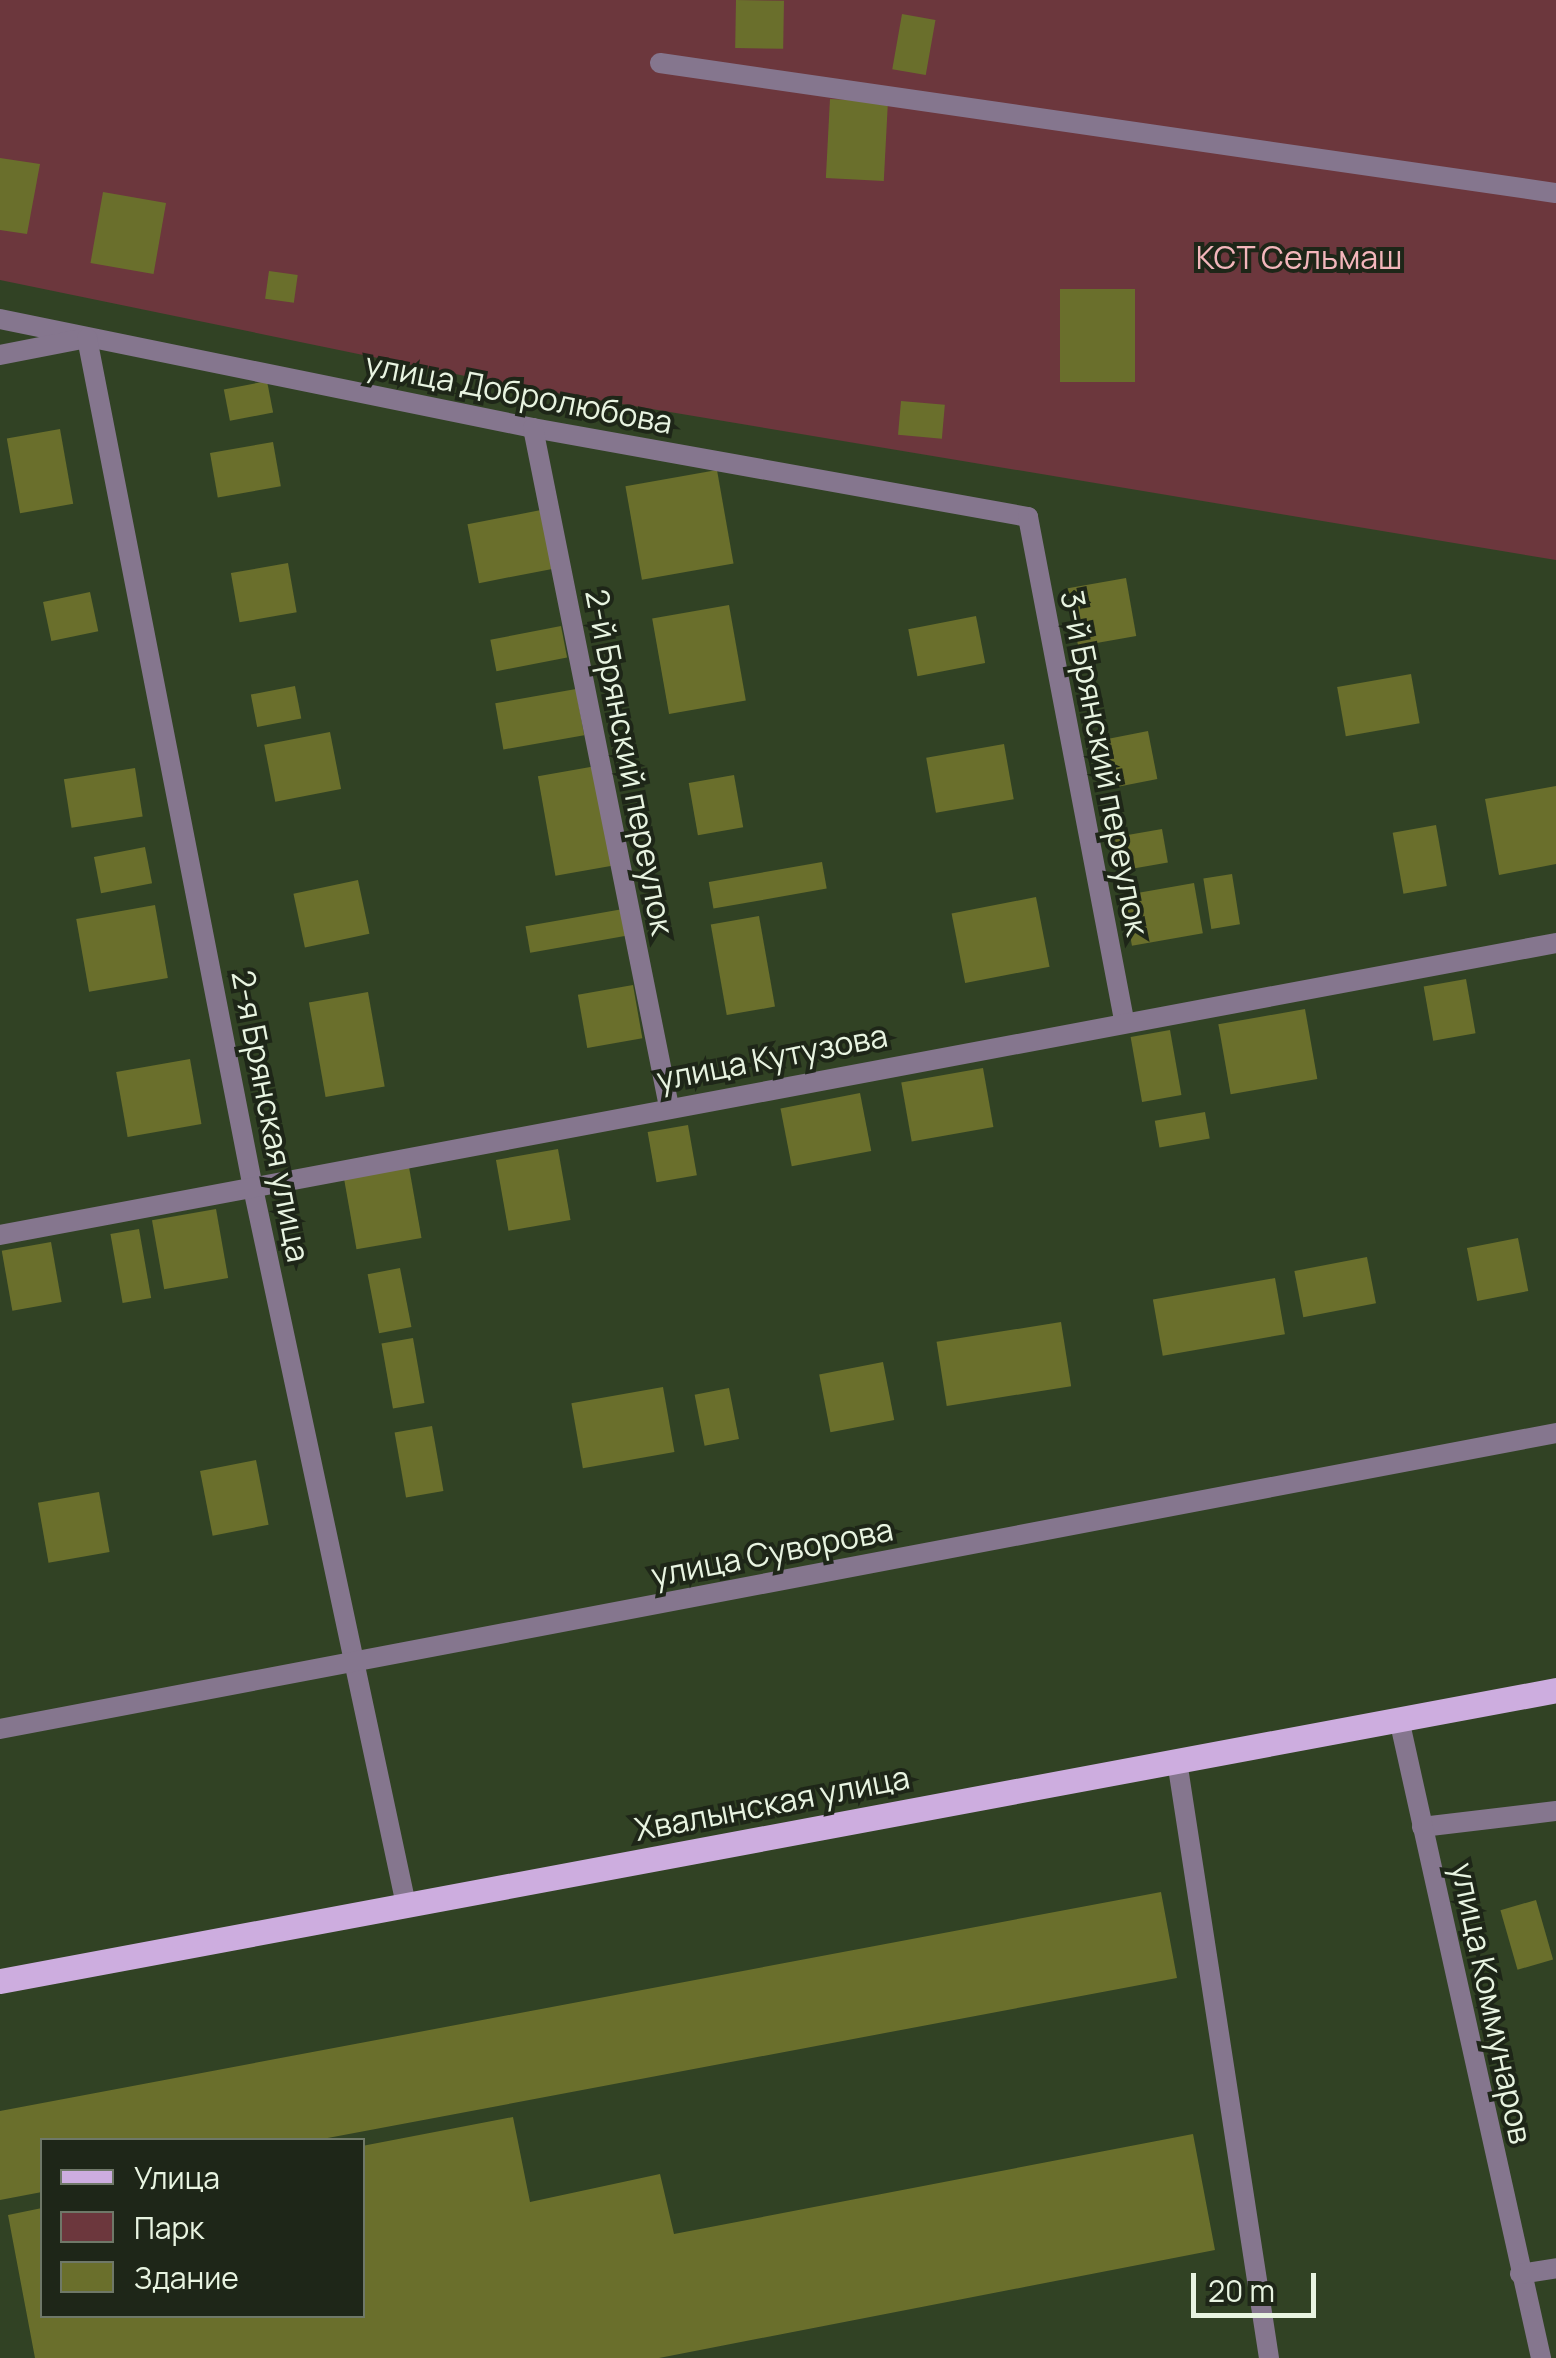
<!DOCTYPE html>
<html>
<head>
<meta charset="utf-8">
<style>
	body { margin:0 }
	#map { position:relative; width:1556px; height:2358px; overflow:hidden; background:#314224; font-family:Manrope,sans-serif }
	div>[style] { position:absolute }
	.green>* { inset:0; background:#6c373d }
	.building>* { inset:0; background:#6a6f2c; transform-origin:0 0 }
	.service>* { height:20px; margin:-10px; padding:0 10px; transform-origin:10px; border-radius:10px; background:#85768e }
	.minor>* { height:20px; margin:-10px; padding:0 10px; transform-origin:10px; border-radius:10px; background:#85768e }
	.primary>* { height:25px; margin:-12.5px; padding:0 12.5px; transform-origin:12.5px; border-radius:12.5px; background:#cdaddf }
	span { translate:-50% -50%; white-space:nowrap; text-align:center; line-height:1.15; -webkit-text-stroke:8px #1e2618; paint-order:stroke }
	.park-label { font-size:32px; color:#f3b6bb }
	.street-label { font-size:32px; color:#e8f4e1 }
	.legend { position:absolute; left:40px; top:2138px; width:325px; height:180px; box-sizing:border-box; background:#1e2618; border:2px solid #6f7868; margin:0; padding:12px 18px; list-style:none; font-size:30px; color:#e8f4e1 }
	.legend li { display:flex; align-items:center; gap:20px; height:50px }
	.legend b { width:50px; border:2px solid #6f7868 }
	.scale { position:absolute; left:1191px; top:2273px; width:125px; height:45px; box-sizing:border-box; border:5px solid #e8f4e1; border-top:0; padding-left:12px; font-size:30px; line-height:35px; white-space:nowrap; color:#e8f4e1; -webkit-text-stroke:8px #1e2618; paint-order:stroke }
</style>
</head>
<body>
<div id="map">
	<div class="green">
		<i style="clip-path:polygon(0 0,1556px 0,1556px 560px,514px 386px,0 280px)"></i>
	</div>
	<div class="building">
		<i style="left:736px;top:0;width:48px;height:48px;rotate:1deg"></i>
		<i style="left:902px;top:14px;width:34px;height:56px;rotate:10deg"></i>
		<i style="left:830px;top:99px;width:58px;height:79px;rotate:3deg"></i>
		<i style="clip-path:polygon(0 158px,40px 164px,27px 234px,0 230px)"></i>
		<i style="left:103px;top:192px;width:64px;height:72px;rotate:10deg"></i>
		<i style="left:269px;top:271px;width:29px;height:28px;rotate:8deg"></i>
		<i style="left:1060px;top:289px;width:75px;height:93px"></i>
		<i style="left:267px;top:381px;width:32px;height:44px;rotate:79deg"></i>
		<i style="left:901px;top:401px;width:44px;height:34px;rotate:5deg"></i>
		<i style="left:60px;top:429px;width:76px;height:54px;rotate:80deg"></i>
		<i style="left:273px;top:442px;width:45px;height:64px;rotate:80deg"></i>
		<i style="left:717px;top:470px;width:95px;height:93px;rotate:80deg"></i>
		<i style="left:546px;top:509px;width:60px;height:80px;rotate:79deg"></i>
		<i style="left:288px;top:563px;width:50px;height:58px;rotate:80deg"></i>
		<i style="left:1126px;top:578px;width:59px;height:59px;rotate:80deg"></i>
		<i style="left:90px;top:592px;width:40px;height:48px;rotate:78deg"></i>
		<i style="left:729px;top:605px;width:97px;height:78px;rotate:80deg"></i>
		<i style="left:976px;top:616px;width:48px;height:69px;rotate:79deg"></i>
		<i style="left:561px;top:626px;width:32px;height:72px;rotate:79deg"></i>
		<i style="left:1411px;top:674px;width:50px;height:75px;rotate:80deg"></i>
		<i style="left:295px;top:686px;width:33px;height:45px;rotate:79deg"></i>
		<i style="left:576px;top:689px;width:47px;height:82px;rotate:80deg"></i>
		<i style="left:1148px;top:731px;width:49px;height:57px;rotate:79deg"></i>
		<i style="left:330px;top:732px;width:58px;height:67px;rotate:79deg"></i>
		<i style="left:1004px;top:744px;width:56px;height:79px;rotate:80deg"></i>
		<i style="left:596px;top:766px;width:101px;height:59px;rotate:80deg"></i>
		<i style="left:135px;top:768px;width:49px;height:72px;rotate:81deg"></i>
		<i style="left:734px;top:775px;width:53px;height:46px;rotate:80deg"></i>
		<i style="clip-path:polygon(1556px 786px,1556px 864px,1499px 875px,1485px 799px)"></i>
		<i style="left:1436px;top:825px;width:62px;height:44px;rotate:80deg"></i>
		<i style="left:1162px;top:829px;width:34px;height:48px;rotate:80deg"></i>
		<i style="left:145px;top:847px;width:37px;height:52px;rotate:79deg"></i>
		<i style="left:822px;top:862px;width:27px;height:115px;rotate:80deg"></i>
		<i style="left:1232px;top:874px;width:51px;height:29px;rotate:81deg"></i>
		<i style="left:358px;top:880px;width:55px;height:66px;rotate:78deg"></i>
		<i style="left:1194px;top:883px;width:51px;height:72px;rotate:80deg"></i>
		<i style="left:1036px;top:897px;width:71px;height:86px;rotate:79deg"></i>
		<i style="left:155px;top:905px;width:74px;height:80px;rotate:80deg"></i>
		<i style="left:623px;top:909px;width:27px;height:99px;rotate:80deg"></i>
		<i style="left:759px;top:916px;width:92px;height:49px;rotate:80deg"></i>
		<i style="left:1466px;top:979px;width:55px;height:43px;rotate:80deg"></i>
		<i style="left:633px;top:985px;width:54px;height:56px;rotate:80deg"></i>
		<i style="left:368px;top:992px;width:96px;height:60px;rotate:80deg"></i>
		<i style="left:1305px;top:1009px;width:71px;height:88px;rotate:80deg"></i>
		<i style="left:1170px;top:1030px;width:66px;height:40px;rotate:80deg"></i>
		<i style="left:190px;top:1059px;width:66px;height:75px;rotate:80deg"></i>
		<i style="left:983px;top:1068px;width:60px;height:83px;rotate:80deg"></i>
		<i style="left:860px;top:1093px;width:59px;height:81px;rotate:79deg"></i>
		<i style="left:1205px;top:1112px;width:27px;height:51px;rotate:80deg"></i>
		<i style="left:688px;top:1125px;width:51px;height:41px;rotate:80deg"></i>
		<i style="left:558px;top:1149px;width:72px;height:63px;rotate:80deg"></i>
		<i style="left:409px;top:1167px;width:72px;height:66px;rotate:80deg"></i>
		<i style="left:216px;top:1209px;width:70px;height:65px;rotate:80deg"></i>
		<i style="left:139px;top:1229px;width:70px;height:29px;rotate:80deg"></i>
		<i style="left:1518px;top:1238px;width:54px;height:52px;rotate:79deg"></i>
		<i style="left:51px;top:1242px;width:61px;height:50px;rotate:80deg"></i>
		<i style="left:1367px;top:1257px;width:47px;height:74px;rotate:79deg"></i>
		<i style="left:400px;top:1268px;width:60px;height:33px;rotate:79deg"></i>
		<i style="left:1275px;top:1278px;width:57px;height:124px;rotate:80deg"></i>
		<i style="left:1061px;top:1322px;width:65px;height:126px;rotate:81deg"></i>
		<i style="left:413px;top:1338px;width:66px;height:32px;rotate:80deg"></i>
		<i style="left:883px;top:1362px;width:59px;height:65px;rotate:79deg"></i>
		<i style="left:663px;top:1387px;width:66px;height:93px;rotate:80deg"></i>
		<i style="left:729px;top:1388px;width:52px;height:35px;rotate:79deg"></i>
		<i style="left:432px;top:1426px;width:66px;height:38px;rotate:80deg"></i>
		<i style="left:256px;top:1460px;width:66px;height:57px;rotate:79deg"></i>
		<i style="left:99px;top:1492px;width:61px;height:62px;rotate:80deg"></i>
		<i style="clip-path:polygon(1161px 1892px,1177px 1978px,317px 2140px,42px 2140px,42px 2192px,0 2200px,0 2111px)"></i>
		<i style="left:1536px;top:1900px;width:62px;height:37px;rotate:74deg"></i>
		<i style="clip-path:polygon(513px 2117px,530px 2202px,660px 2174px,674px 2234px,1193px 2134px,1215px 2250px,659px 2358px,35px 2358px,8px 2215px,42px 2208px,42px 2316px,362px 2316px,362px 2146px)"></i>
	</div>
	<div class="service">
		<i style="left:660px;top:63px;width:905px;rotate:8.26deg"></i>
		<i style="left:1177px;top:1761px;width:604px;rotate:81.24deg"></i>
		<i style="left:1422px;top:1827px;width:135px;rotate:-6.8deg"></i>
	</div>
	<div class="minor">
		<i style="left:0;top:319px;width:544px;rotate:11.56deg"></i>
		<i style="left:533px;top:428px;width:503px;rotate:10.19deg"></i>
		<i style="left:1028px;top:517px;width:512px;rotate:79.19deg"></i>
		<i style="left:0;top:355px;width:89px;rotate:-11.1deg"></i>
		<i style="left:87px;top:338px;width:866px;rotate:78.95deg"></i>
		<i style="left:253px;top:1188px;width:733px;rotate:77.95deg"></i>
		<i style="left:533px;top:428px;width:692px;rotate:78.67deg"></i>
		<i style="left:0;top:1235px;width:1583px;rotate:-10.63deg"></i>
		<i style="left:1399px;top:1719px;width:655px;rotate:77.47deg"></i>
		<i style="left:0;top:1729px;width:1584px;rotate:-10.77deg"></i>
		<i style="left:1520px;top:2274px;width:36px;rotate:-9deg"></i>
	</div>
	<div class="primary">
		<i style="left:0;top:1981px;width:1583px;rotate:-10.59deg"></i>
	</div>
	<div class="park-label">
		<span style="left:1299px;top:257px">КСТ Сельмаш</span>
	</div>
	<div class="street-label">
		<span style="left:519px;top:393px;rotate:11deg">улица Добролюбова</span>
		<span style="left:630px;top:762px;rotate:79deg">2-й Брянский переулок</span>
		<span style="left:1105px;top:763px;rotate:79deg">3-й Брянский переулок</span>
		<span style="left:772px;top:1057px;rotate:-11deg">улица Кутузова</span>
		<span style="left:271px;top:1116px;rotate:79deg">2-я Брянская улица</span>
		<span style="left:772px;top:1552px;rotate:-11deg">улица Суворова</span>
		<span style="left:772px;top:1803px;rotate:-11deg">Хвалынская улица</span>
		<span style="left:1492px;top:2003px;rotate:78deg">улица Коммунаров</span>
	</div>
	<ul class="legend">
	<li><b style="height:12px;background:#cdaddf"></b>Улица</li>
	<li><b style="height:28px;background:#6c373d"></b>Парк</li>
	<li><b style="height:28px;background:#6a6f2c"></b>Здание</li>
	</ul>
	<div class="scale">20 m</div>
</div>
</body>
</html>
